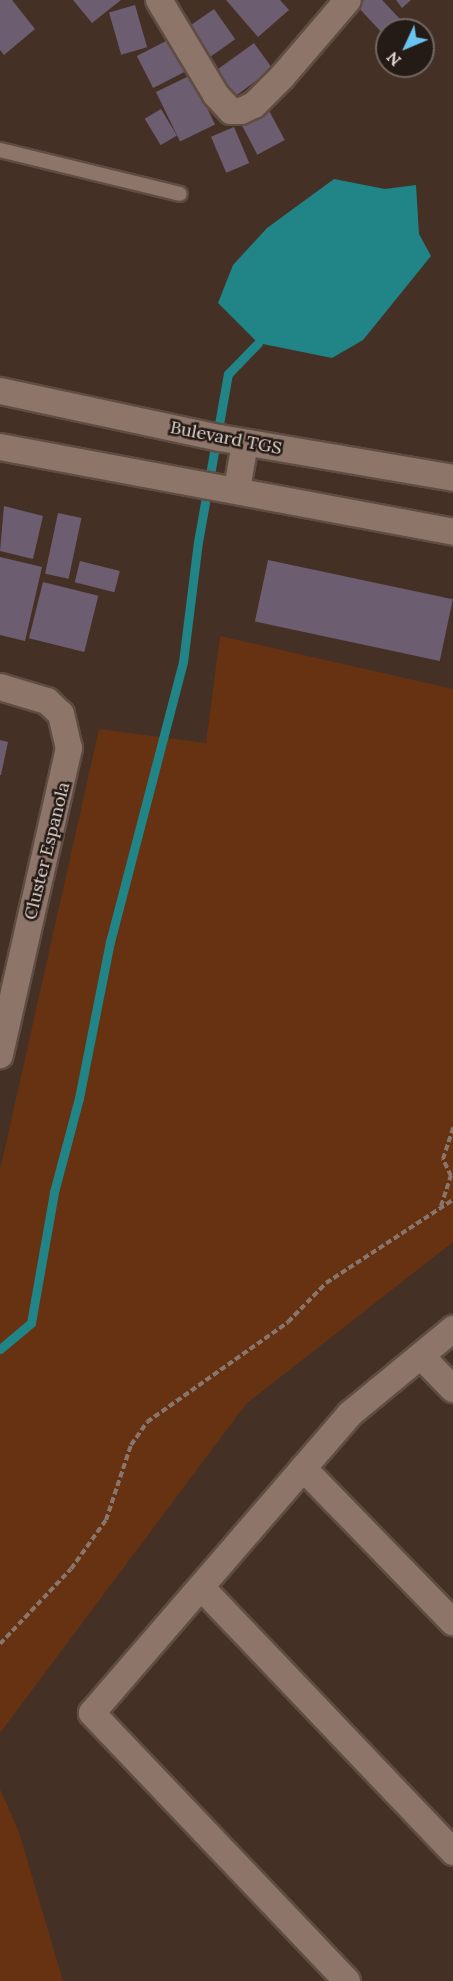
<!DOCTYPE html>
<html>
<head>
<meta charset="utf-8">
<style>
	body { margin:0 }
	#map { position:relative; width:453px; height:1981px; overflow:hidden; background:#453025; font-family:Lora,serif }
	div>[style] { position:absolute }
	.green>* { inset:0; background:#663211 }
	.water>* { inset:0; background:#218486 }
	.stream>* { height:9px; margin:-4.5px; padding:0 4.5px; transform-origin:4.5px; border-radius:4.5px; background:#218486 }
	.building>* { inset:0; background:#6c5d71; transform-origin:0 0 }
	.path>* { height:4px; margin-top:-2px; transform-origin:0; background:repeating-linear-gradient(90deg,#88766c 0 6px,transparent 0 9px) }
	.roads { filter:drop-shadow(2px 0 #5f4d44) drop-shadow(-2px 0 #5f4d44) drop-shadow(0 2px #5f4d44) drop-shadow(0 -2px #5f4d44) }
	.service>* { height:14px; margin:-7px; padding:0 7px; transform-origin:7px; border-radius:7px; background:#8e7569 }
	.minor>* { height:26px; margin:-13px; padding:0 13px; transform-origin:13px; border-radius:13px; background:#8e7569 }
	span { translate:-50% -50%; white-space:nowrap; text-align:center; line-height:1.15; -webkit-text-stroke:5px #251b16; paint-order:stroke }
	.street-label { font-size:18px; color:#e5d7d0 }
	.north { position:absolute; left:375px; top:18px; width:60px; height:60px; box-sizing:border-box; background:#251b16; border:2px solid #726660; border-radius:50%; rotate:226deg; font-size:16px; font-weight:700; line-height:24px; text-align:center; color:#e5d7d0 }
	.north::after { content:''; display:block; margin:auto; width:21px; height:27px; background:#68c4f0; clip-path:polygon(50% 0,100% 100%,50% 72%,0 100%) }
</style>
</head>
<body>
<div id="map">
	<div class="green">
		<i style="clip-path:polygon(220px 636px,453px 689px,453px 1242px,246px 1404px,0 1733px,0 1170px,99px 729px,206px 743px)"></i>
		<i style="clip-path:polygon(0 1789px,19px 1832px,63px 1981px,0 1981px)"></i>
	</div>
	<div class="water">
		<i style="clip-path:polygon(334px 179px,385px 189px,416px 185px,419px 234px,431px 256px,363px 340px,332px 358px,258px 343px,218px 303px,233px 265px,267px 228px)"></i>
	</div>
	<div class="stream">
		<i style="left:0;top:1349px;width:40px;rotate:-40deg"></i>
		<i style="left:31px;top:1323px;width:133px;rotate:-80deg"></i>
		<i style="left:54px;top:1192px;width:97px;rotate:-75.1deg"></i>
		<i style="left:79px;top:1098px;width:159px;rotate:-78.8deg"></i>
		<i style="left:110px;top:942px;width:289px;rotate:-75.4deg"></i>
		<i style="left:183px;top:662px;width:121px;rotate:-82.9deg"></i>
		<i style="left:198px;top:542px;width:171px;rotate:-79.9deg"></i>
		<i style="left:228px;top:374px;width:43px;rotate:-45.9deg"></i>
	</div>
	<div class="building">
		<i style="clip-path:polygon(0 0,12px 0,35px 29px,4px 55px,0 50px)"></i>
		<i style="clip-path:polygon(73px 0,121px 0,92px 23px)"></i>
		<i style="clip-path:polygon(226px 0,280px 0,289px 10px,258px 37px)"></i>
		<i style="clip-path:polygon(364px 0,382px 0,400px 19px,383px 34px,357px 6px)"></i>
		<i style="clip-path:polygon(396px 0,411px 0,402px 8px)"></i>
		<i style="left:135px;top:5px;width:44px;height:27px;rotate:74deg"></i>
		<i style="left:214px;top:9px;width:37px;height:32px;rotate:55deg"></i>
		<i style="left:168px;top:40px;width:36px;height:35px;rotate:63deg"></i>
		<i style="left:254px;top:43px;width:32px;height:49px;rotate:54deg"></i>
		<i style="left:191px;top:75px;width:55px;height:39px;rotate:64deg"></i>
		<i style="left:265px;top:103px;width:42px;height:31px;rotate:62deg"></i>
		<i style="left:161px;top:109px;width:31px;height:19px;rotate:59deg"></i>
		<i style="left:234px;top:127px;width:39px;height:25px;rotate:67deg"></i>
		<i style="clip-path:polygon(4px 506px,43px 516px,33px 559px,0 551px)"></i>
		<i style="left:58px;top:513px;width:24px;height:62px;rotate:12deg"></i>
		<i style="clip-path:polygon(0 557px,42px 567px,25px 641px,0 635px)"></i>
		<i style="left:268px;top:560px;width:189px;height:63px;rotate:12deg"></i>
		<i style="left:80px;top:561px;width:41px;height:22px;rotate:14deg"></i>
		<i style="left:43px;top:582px;width:57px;height:58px;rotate:14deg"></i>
		<i style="clip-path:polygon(0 740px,8px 742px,1px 775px,0 775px)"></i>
	</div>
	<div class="path">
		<i style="left:441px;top:1206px;width:32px;rotate:-72deg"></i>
		<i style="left:451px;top:1176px;width:19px;rotate:-115deg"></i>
		<i style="left:443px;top:1159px;width:33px;rotate:-72deg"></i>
		<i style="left:0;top:1644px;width:103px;rotate:-46.6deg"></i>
		<i style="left:71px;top:1569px;width:60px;rotate:-54.5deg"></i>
		<i style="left:106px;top:1520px;width:79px;rotate:-71.6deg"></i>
		<i style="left:131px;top:1445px;width:28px;rotate:-55deg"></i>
		<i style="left:147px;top:1422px;width:173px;rotate:-35.3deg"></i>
		<i style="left:288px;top:1322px;width:54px;rotate:-45.7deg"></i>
		<i style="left:326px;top:1283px;width:152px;rotate:-33.2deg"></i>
	</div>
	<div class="roads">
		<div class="service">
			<i style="left:0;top:150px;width:185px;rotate:13.7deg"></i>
		</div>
		<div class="minor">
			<i style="left:159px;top:0;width:111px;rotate:59deg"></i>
			<i style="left:216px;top:95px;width:22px;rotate:47deg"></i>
			<i style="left:231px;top:111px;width:10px"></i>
			<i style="left:241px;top:111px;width:14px;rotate:-25deg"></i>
			<i style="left:254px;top:105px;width:40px;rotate:-45deg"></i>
			<i style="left:282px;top:77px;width:101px;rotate:-49.4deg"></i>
			<i style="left:0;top:391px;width:225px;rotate:12.1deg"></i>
			<i style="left:220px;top:438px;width:236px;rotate:9.7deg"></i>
			<i style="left:0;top:447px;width:461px;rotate:10.6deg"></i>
			<i style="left:237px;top:489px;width:47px;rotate:-80.1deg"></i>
			<i style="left:0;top:687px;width:49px;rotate:16.6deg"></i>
			<i style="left:47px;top:701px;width:19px;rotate:43deg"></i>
			<i style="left:61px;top:714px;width:35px;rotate:77deg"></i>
			<i style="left:69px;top:748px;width:315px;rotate:102.7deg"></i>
			<i style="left:421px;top:1356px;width:46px;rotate:45.9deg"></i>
			<i style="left:303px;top:1468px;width:215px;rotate:45.8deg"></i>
			<i style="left:201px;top:1587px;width:366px;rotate:46.4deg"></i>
			<i style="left:347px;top:1981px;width:370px;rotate:-133.6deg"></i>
			<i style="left:92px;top:1713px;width:395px;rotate:-49.2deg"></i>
			<i style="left:350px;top:1414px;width:134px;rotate:-39.5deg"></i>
		</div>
	</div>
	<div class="street-label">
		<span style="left:226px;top:438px;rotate:11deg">Bulevard TGS</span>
		<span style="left:47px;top:851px;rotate:-76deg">Cluster Espanola</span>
	</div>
	<div class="north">N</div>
</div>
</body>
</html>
